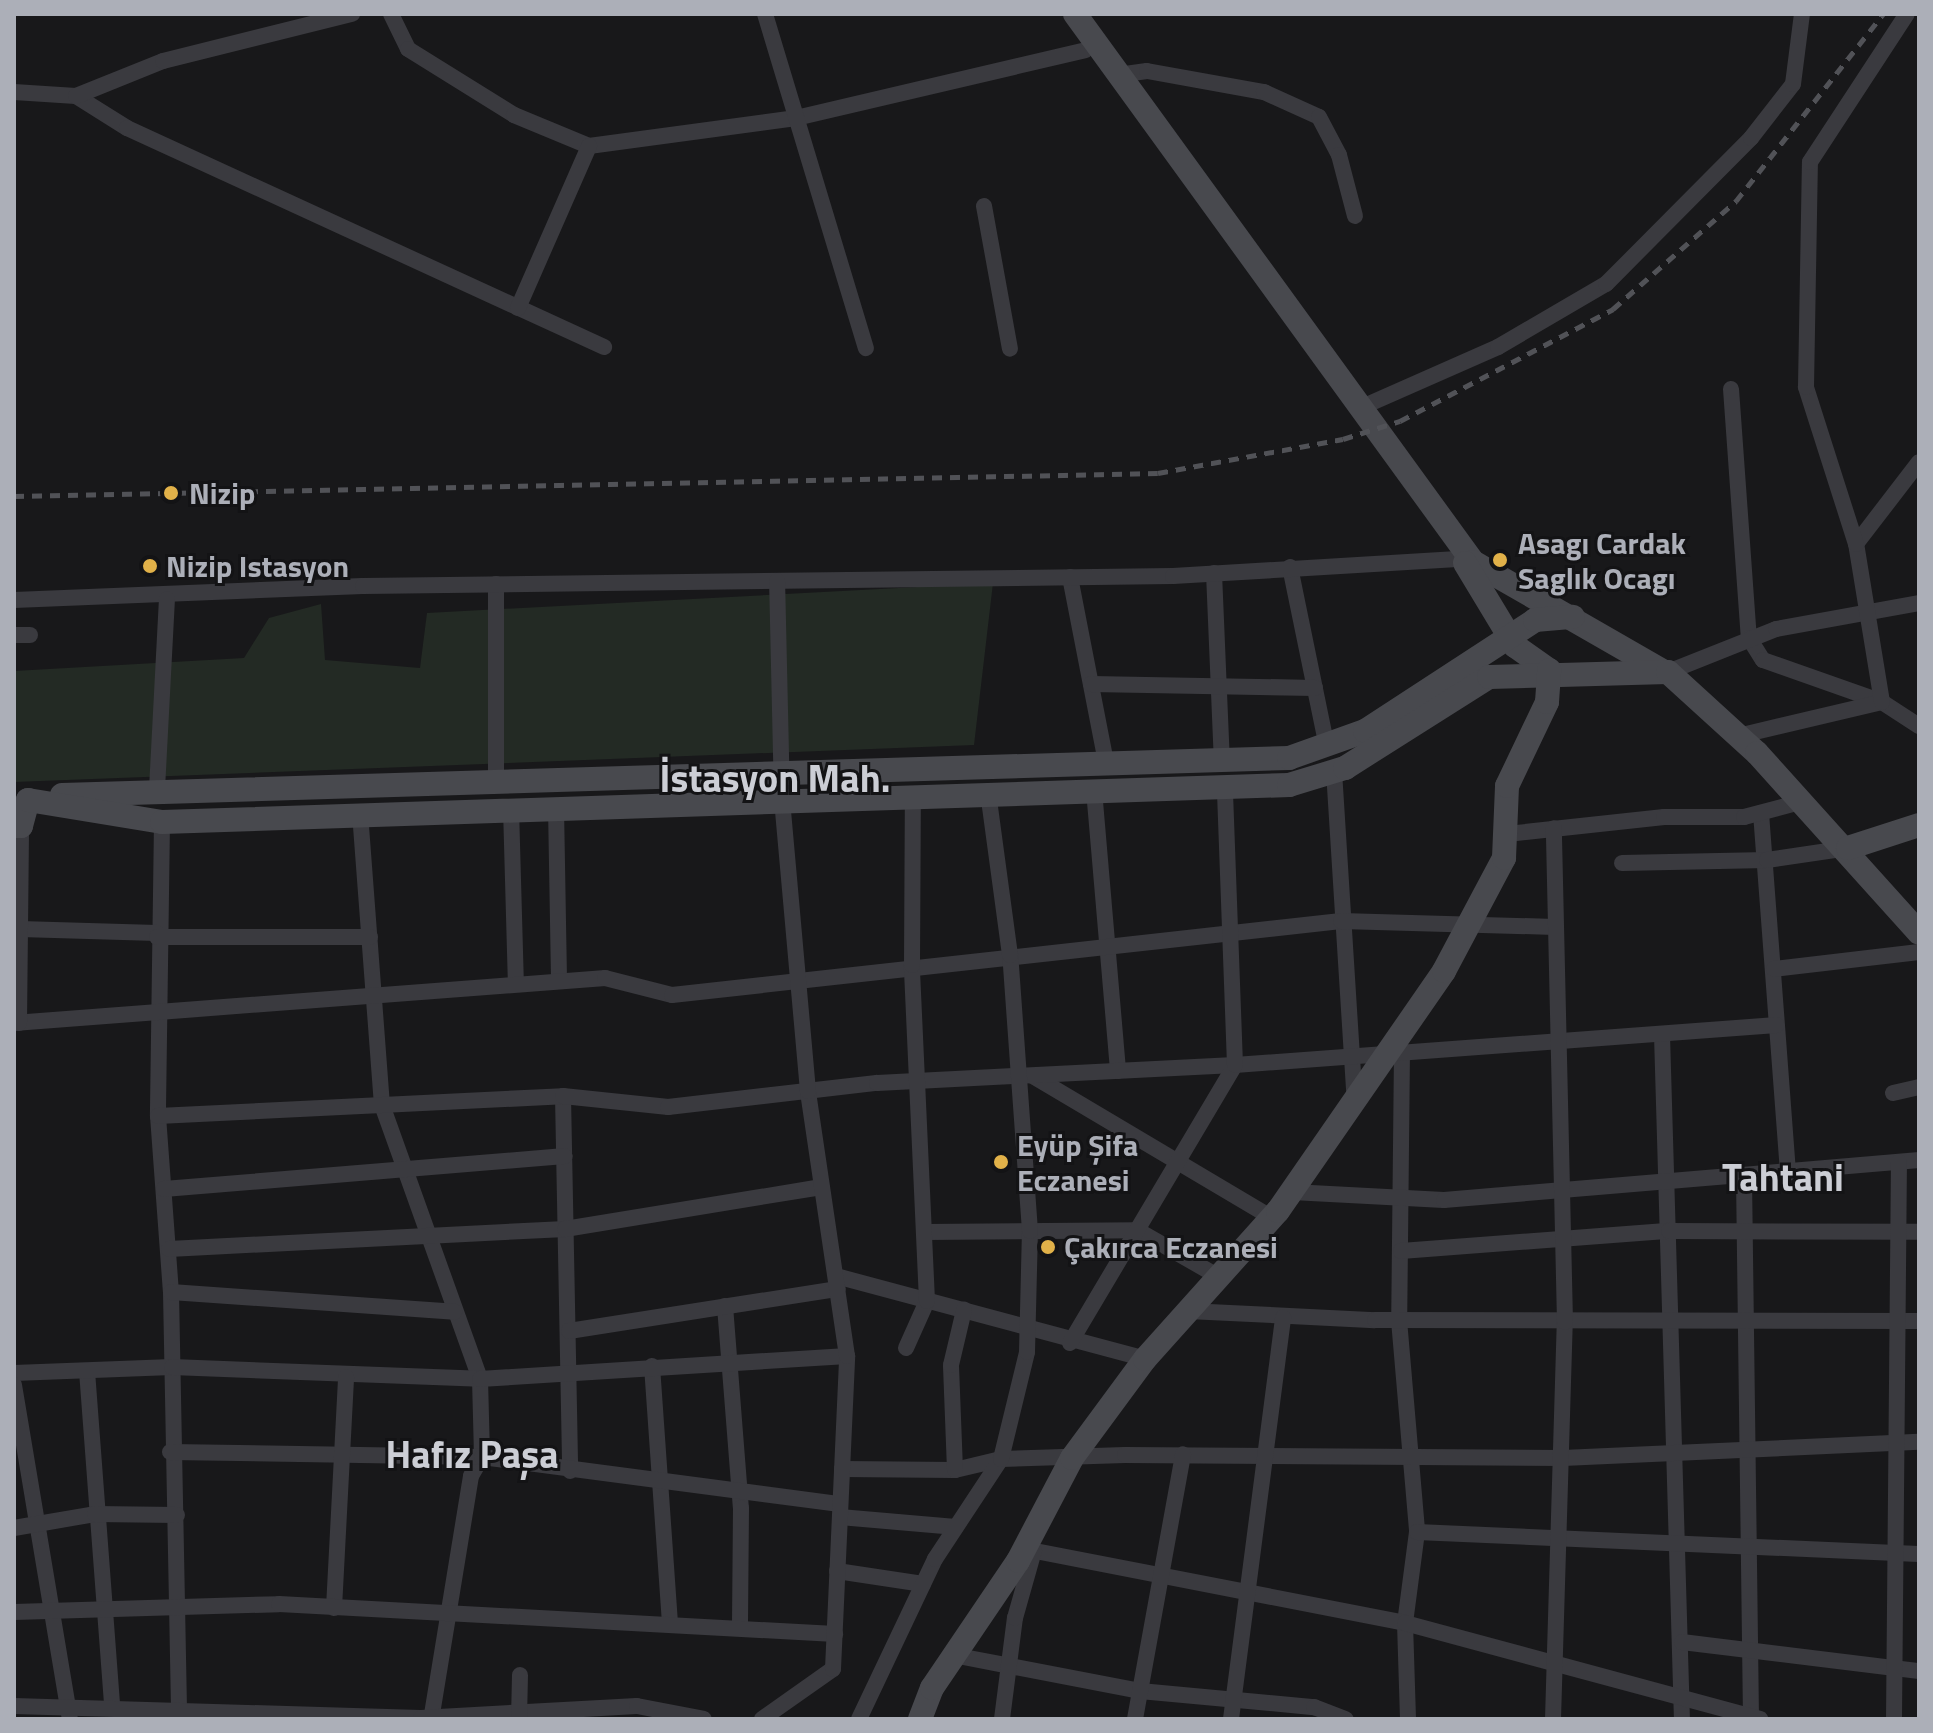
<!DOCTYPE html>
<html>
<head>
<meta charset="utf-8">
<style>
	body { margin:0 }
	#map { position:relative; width:1933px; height:1733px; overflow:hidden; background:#18181a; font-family:"Titillium Web",sans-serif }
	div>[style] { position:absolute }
	.green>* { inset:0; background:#232a24 }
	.street>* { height:16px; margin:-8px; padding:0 8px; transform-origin:8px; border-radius:8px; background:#3a3a3f }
	.secondary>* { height:24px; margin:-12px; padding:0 12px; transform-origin:12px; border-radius:12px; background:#48494e }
	.rail>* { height:5px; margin-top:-2.5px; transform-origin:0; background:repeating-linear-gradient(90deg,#515257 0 10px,transparent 0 18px) }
	.dots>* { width:22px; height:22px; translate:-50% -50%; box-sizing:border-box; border:4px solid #131315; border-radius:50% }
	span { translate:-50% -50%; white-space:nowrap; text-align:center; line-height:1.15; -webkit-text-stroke:6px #131315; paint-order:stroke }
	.poi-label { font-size:30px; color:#acafb8; font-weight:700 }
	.left { translate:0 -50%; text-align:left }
	.district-label { font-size:38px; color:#ccced5; font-weight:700 }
	.frame { position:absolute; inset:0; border:16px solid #acafb8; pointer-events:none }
</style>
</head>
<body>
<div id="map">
	<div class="green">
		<i style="clip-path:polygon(993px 583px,974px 745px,14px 782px,14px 671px,244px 658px,269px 618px,321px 604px,325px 660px,420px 668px,427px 613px)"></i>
	</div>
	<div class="street">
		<i style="left:391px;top:14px;width:39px;rotate:64deg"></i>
		<i style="left:408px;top:49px;width:125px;rotate:31.9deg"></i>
		<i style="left:514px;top:115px;width:81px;rotate:22.5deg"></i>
		<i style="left:589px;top:146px;width:209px;rotate:-7.7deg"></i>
		<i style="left:796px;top:118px;width:297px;rotate:-13.2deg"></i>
		<i style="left:765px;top:14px;width:349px;rotate:73.2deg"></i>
		<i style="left:1118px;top:75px;width:29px;rotate:-8deg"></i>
		<i style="left:1147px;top:71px;width:119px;rotate:10.2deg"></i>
		<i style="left:1264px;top:92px;width:60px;rotate:24.4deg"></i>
		<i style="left:1319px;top:117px;width:43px;rotate:62.2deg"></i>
		<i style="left:1339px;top:155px;width:63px;rotate:75.3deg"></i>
		<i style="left:14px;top:92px;width:62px;rotate:3.7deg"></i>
		<i style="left:76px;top:96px;width:60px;rotate:32.1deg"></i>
		<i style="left:127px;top:128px;width:525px;rotate:24.66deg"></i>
		<i style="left:76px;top:96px;width:94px;rotate:-21.9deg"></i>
		<i style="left:163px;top:61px;width:195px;rotate:-14deg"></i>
		<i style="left:984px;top:206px;width:145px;rotate:79.7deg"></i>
		<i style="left:518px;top:308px;width:177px;rotate:-66.3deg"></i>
		<i style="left:1731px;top:389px;width:250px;rotate:85.9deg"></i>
		<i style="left:1749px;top:638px;width:26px;rotate:58deg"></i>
		<i style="left:1763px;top:660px;width:126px;rotate:19.4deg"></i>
		<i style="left:1882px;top:702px;width:44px;rotate:33deg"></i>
		<i style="left:1362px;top:407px;width:149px;rotate:-23.8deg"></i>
		<i style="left:1498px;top:347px;width:125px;rotate:-30.3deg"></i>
		<i style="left:1606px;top:284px;width:206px;rotate:-45.2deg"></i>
		<i style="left:1751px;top:138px;width:68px;rotate:-52.1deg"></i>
		<i style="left:1793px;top:84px;width:71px;rotate:-82.7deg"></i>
		<i style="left:1856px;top:544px;width:103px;rotate:-52.5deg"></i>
		<i style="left:1290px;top:567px;width:184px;rotate:78.4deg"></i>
		<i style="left:1214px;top:573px;width:187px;rotate:87.6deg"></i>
		<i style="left:1070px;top:577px;width:189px;rotate:79deg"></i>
		<i style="left:496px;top:584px;width:196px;rotate:90deg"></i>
		<i style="left:14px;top:600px;width:349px;rotate:-2.3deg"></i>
		<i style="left:363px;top:586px;width:810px;rotate:-0.71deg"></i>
		<i style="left:1173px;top:576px;width:289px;rotate:-3.4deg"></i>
		<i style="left:14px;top:635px;width:16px"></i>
		<i style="left:1668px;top:672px;width:116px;rotate:-21.7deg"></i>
		<i style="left:1776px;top:629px;width:145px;rotate:-10.3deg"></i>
		<i style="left:1091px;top:684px;width:224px;rotate:1deg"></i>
		<i style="left:1738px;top:736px;width:148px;rotate:-13.3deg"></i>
		<i style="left:1882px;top:702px;width:160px;rotate:-99.3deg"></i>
		<i style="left:1856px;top:544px;width:165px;rotate:-107.7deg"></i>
		<i style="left:1806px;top:387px;width:225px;rotate:-89deg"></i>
		<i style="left:1810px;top:162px;width:177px;rotate:-56.8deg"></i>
		<i style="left:1334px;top:771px;width:335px;rotate:86.4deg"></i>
		<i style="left:157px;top:789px;width:190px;rotate:-87deg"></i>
		<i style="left:1094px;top:790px;width:282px;rotate:85.1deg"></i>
		<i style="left:556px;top:807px;width:174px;rotate:89deg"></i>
		<i style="left:511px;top:808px;width:176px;rotate:88.4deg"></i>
		<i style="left:360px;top:813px;width:293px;rotate:85.7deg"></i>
		<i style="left:382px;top:1105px;width:291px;rotate:70.3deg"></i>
		<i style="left:480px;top:1379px;width:78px;rotate:88.5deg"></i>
		<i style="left:482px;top:1457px;width:22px;rotate:120deg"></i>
		<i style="left:471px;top:1476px;width:246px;rotate:99.3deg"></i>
		<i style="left:1761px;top:813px;width:361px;rotate:85.7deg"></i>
		<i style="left:162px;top:822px;width:294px;rotate:90.8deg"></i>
		<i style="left:158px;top:1116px;width:176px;rotate:85.8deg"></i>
		<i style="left:171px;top:1292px;width:427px;rotate:88.9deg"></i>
		<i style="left:1507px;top:834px;width:158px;rotate:-6.2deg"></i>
		<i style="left:1664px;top:817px;width:80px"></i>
		<i style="left:1744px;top:817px;width:62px;rotate:-14.9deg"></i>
		<i style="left:1622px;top:863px;width:145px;rotate:-1.2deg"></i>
		<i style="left:1767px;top:860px;width:82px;rotate:-8.4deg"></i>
		<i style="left:20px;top:929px;width:137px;rotate:1.7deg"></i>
		<i style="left:157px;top:937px;width:213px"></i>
		<i style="left:1774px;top:969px;width:146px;rotate:-6.7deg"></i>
		<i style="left:14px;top:1023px;width:593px;rotate:-4.35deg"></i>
		<i style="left:605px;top:978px;width:69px;rotate:14.2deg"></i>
		<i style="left:672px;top:995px;width:673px;rotate:-6.31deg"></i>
		<i style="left:1341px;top:921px;width:214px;rotate:1.6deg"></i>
		<i style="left:19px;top:1023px;width:197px;rotate:-89.4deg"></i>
		<i style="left:1662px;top:1035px;width:684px;rotate:88.33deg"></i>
		<i style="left:1402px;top:1051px;width:269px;rotate:90.6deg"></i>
		<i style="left:1399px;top:1320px;width:213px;rotate:85.1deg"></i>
		<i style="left:1417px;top:1532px;width:92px;rotate:97.5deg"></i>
		<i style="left:1405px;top:1623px;width:96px;rotate:88.2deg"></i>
		<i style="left:1033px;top:1076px;width:278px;rotate:30.7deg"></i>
		<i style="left:1893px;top:1093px;width:27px;rotate:-13deg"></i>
		<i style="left:563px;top:1096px;width:375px;rotate:88.9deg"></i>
		<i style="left:158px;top:1116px;width:405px;rotate:-2.8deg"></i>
		<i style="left:563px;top:1096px;width:106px;rotate:6deg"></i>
		<i style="left:668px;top:1107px;width:210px;rotate:-6.6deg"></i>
		<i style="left:877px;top:1083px;width:358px;rotate:-2.9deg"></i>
		<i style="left:1235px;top:1065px;width:543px;rotate:-4.22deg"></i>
		<i style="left:1744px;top:1177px;width:542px;rotate:89.26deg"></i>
		<i style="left:164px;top:1189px;width:402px;rotate:-4.7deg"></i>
		<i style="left:1292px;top:1192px;width:152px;rotate:3deg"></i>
		<i style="left:1444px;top:1200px;width:477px;rotate:-4.8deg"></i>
		<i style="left:926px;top:1232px;width:211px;rotate:-0.5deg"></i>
		<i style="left:1137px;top:1230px;width:95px;rotate:29.8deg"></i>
		<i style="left:169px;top:1249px;width:397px;rotate:-2.9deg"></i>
		<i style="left:565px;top:1229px;width:260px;rotate:-9.3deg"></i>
		<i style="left:1401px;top:1251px;width:269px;rotate:-4.3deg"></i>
		<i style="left:1669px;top:1231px;width:250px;rotate:0.2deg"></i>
		<i style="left:836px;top:1276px;width:320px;rotate:15deg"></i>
		<i style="left:171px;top:1292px;width:284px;rotate:4deg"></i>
		<i style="left:725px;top:1306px;width:203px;rotate:85.5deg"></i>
		<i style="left:741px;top:1508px;width:120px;rotate:90.5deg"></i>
		<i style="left:1188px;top:1311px;width:187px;rotate:2.8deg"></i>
		<i style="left:1375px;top:1320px;width:544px;rotate:0.11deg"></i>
		<i style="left:569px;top:1331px;width:272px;rotate:-8.9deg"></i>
		<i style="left:1070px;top:1343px;width:323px;rotate:-59.3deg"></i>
		<i style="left:1235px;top:1065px;width:278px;rotate:-92.1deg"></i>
		<i style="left:906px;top:1348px;width:51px;rotate:-65.9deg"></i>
		<i style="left:927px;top:1301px;width:336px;rotate:-92.6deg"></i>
		<i style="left:912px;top:965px;width:171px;rotate:-89.7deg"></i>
		<i style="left:652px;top:1366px;width:259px;rotate:86deg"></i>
		<i style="left:87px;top:1371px;width:335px;rotate:85.7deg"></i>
		<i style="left:14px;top:1373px;width:158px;rotate:-2.2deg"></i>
		<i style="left:172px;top:1367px;width:308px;rotate:2.2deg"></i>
		<i style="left:480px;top:1379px;width:368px;rotate:-3.6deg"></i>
		<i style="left:14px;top:1385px;width:339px;rotate:80.5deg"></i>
		<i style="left:170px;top:1452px;width:312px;rotate:0.9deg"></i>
		<i style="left:482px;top:1457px;width:361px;rotate:7.5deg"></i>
		<i style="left:842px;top:1469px;width:113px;rotate:0.5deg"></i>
		<i style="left:955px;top:1470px;width:47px;rotate:-13.4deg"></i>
		<i style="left:1001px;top:1459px;width:124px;rotate:-1.8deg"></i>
		<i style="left:1125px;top:1455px;width:438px;rotate:0.4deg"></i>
		<i style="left:1563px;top:1458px;width:356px;rotate:-2.6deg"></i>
		<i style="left:955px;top:1470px;width:105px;rotate:-92.2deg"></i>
		<i style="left:951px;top:1365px;width:57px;rotate:-76.7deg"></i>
		<i style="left:840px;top:1517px;width:116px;rotate:4.9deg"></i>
		<i style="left:14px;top:1528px;width:82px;rotate:-9.8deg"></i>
		<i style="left:95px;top:1514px;width:82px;rotate:0.7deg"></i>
		<i style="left:1417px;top:1532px;width:502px;rotate:2.51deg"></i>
		<i style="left:1025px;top:1549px;width:387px;rotate:11deg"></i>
		<i style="left:1405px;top:1623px;width:368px;rotate:15.1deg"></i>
		<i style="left:837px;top:1571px;width:87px;rotate:8.6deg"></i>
		<i style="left:334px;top:1608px;width:231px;rotate:-87deg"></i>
		<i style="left:14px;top:1612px;width:265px;rotate:-1.7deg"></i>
		<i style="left:279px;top:1604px;width:557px;rotate:3.09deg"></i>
		<i style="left:1682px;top:1642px;width:239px;rotate:7deg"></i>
		<i style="left:953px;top:1655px;width:190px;rotate:10.9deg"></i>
		<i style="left:1140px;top:1691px;width:175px;rotate:5.3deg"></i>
		<i style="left:1314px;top:1707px;width:34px;rotate:21deg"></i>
		<i style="left:14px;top:1706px;width:407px;rotate:1.7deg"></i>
		<i style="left:421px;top:1718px;width:216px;rotate:-3.2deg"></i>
		<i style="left:637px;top:1706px;width:68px;rotate:11deg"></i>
		<i style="left:519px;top:1719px;width:44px;rotate:-88.7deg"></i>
		<i style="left:762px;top:1719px;width:87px;rotate:-35.2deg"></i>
		<i style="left:833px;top:1669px;width:313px;rotate:-87.4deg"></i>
		<i style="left:847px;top:1356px;width:268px;rotate:-98.4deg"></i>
		<i style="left:808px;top:1091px;width:294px;rotate:-95.1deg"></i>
		<i style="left:782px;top:798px;width:217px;rotate:-91.3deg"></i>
		<i style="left:859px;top:1719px;width:177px;rotate:-64.6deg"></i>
		<i style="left:935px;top:1559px;width:120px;rotate:-56.6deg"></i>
		<i style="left:1001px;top:1459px;width:110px;rotate:-76.3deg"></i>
		<i style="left:1027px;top:1352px;width:121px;rotate:-88.6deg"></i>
		<i style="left:1030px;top:1231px;width:277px;rotate:-94.1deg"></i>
		<i style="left:1010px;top:955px;width:163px;rotate:-97.7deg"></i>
		<i style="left:1002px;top:1719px;width:102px;rotate:-82.7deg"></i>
		<i style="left:1015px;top:1618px;width:70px;rotate:-74.2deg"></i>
		<i style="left:1135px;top:1719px;width:269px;rotate:-79.7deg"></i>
		<i style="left:1231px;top:1719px;width:405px;rotate:-82.6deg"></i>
		<i style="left:1553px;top:1719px;width:397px;rotate:-88.3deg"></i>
		<i style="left:1565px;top:1322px;width:494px;rotate:-91.3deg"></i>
		<i style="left:1894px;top:1719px;width:557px;rotate:-89.49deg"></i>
	</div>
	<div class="secondary">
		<i style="left:1075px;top:14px;width:677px;rotate:54.01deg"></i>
		<i style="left:1473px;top:562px;width:217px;rotate:29.9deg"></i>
		<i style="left:1465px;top:563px;width:97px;rotate:58.9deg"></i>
		<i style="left:1515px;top:646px;width:42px;rotate:35.2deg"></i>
		<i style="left:62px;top:795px;width:1228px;rotate:-1.73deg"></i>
		<i style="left:1289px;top:758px;width:81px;rotate:-19.6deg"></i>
		<i style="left:1365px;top:731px;width:203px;rotate:-33.1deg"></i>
		<i style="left:1535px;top:620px;width:38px;rotate:-5deg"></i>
		<i style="left:14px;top:826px;width:7px"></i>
		<i style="left:21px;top:826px;width:27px;rotate:-75deg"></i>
		<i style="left:28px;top:800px;width:136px;rotate:9.3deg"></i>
		<i style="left:162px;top:822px;width:1128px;rotate:-1.88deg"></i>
		<i style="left:1289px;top:785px;width:59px;rotate:-16.9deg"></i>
		<i style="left:1345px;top:768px;width:170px;rotate:-32.3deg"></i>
		<i style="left:1489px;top:677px;width:179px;rotate:-1.6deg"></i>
		<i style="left:1668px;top:672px;width:120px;rotate:42.3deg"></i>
		<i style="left:1757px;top:753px;width:242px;rotate:48deg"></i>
		<i style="left:1848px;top:848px;width:75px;rotate:-17.9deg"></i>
		<i style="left:920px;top:1719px;width:33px;rotate:-69deg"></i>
		<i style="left:932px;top:1688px;width:153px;rotate:-55.9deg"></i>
		<i style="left:1018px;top:1561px;width:116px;rotate:-62.3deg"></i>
		<i style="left:1072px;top:1458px;width:123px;rotate:-53.6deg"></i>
		<i style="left:1145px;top:1359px;width:199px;rotate:-48.1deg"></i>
		<i style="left:1278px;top:1211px;width:292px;rotate:-55.3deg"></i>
		<i style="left:1444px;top:971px;width:128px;rotate:-62deg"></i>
		<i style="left:1504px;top:858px;width:72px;rotate:-87.6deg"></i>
		<i style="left:1507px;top:786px;width:93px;rotate:-64.5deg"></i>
		<i style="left:1547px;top:702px;width:32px;rotate:-86deg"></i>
	</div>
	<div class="rail">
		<i style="left:14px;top:496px;width:1144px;rotate:-1.15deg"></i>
		<i style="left:1158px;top:473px;width:188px;rotate:-10.4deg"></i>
		<i style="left:1343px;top:439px;width:60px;rotate:-17.5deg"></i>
		<i style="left:1400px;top:421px;width:241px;rotate:-27.7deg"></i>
		<i style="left:1613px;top:309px;width:164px;rotate:-41.3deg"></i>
		<i style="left:1736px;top:201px;width:238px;rotate:-51.8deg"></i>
	</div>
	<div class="dots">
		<i style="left:171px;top:493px;background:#e1b149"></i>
		<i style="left:1500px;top:560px;background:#e1b149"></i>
		<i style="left:150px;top:566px;background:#e1b149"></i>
		<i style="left:1001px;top:1162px;background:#e1b149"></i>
		<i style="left:1048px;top:1247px;background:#e1b149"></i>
	</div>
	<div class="poi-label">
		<span class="left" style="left:189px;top:493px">Nizip</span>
		<span class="left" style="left:1518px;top:560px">Asagı Cardak<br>Saglık Ocagı</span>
		<span class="left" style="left:166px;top:566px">Nizip Istasyon</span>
		<span class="left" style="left:1017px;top:1162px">Eyüp Şifa<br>Eczanesi</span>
		<span class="left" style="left:1064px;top:1247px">Çakırca Eczanesi</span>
	</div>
	<div class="district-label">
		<span style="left:775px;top:779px">İstasyon Mah.</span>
		<span style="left:1783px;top:1178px">Tahtani</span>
		<span style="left:472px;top:1455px">Hafız Paşa</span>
	</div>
	<div class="frame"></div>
</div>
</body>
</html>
